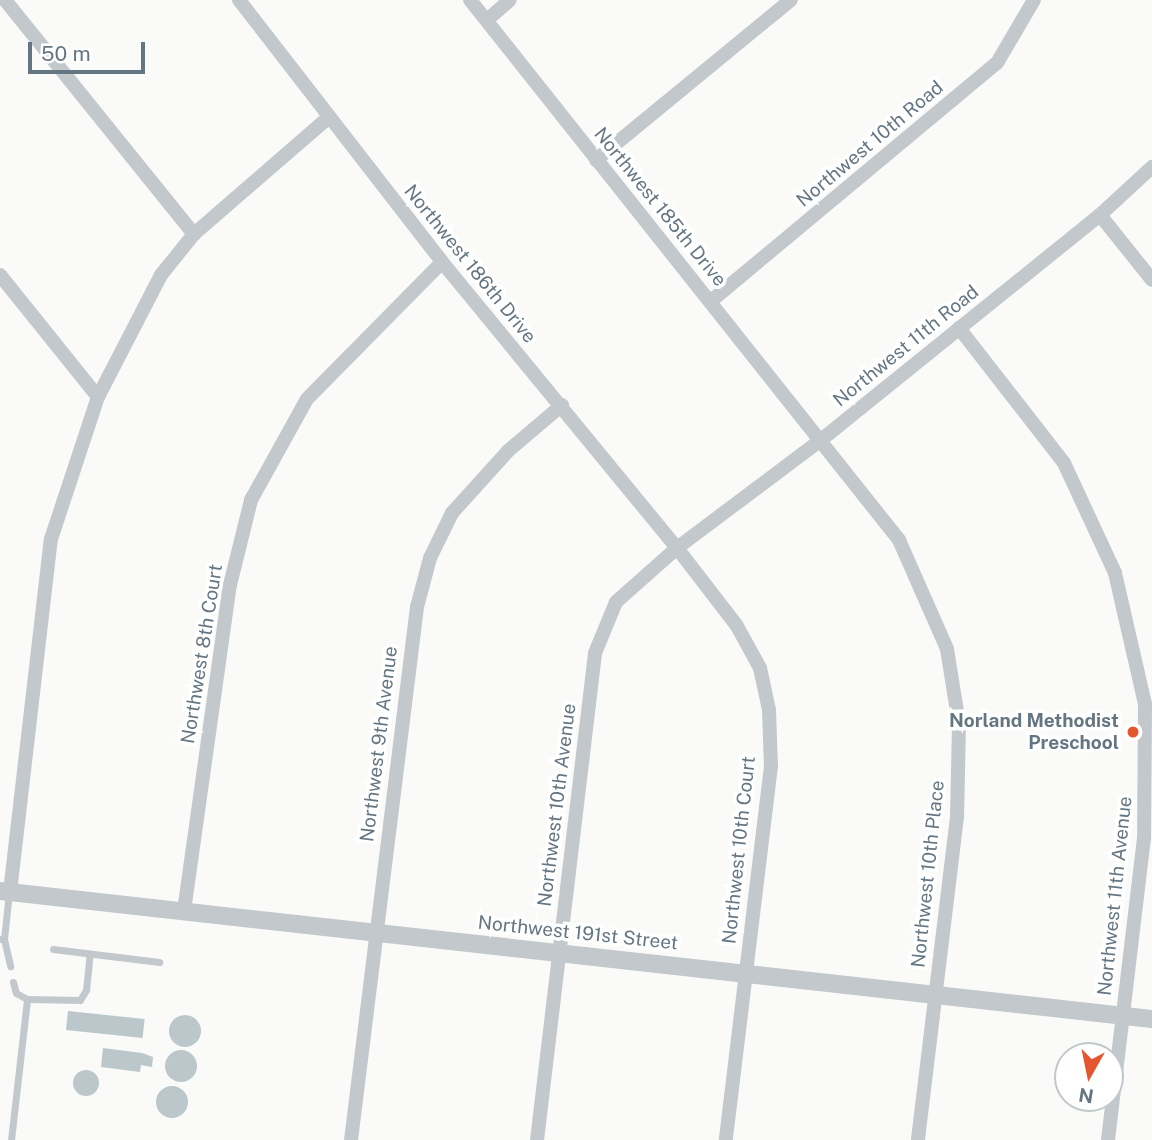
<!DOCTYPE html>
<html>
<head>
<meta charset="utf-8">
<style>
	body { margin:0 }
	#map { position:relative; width:1152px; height:1140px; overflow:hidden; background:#fafaf8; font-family:"Public Sans",sans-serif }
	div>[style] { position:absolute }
	.water>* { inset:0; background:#bbc7cb; transform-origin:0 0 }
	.round { border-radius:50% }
	.service>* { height:7px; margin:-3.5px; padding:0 3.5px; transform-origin:3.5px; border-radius:3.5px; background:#c3c8cc }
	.minor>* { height:14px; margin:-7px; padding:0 7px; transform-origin:7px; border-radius:7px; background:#c3c8cc }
	.tertiary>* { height:18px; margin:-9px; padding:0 9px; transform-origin:9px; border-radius:9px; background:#c3c8cc }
	.dots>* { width:19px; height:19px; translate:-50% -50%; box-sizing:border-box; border:4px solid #fff; border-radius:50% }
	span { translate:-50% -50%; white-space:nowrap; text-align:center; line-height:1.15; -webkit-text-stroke:7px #fff; paint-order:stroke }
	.street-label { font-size:19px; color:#657683 }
	.poi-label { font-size:19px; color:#657683; font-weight:700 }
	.right { translate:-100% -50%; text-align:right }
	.north { position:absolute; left:1054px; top:1042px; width:70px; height:70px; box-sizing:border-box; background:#fff; border:2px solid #c1c8cd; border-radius:50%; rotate:189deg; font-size:19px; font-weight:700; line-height:28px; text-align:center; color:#657683 }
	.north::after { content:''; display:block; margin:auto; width:24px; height:32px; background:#e4572e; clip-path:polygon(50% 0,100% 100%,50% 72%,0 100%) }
	.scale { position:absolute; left:28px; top:42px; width:117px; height:32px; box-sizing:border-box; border:4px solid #657683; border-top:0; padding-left:9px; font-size:21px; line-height:24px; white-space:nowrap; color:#657683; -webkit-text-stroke:5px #fff; paint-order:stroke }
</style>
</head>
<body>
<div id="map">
	<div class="water">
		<i style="left:68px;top:1011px;width:77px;height:19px;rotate:6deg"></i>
		<i class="round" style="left:169px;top:1015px;width:32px;height:32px"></i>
		<i style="clip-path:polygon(103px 1048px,142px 1053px,153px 1057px,152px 1067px,141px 1065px,140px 1072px,101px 1067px)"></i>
		<i class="round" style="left:165px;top:1050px;width:32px;height:32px"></i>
		<i class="round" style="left:73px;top:1070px;width:26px;height:26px"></i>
		<i class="round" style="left:156px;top:1086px;width:32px;height:32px"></i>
	</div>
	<div class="service">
		<i style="left:0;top:939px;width:4px"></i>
		<i style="left:4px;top:939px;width:47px;rotate:-83.9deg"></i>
		<i style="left:4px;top:939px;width:28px;rotate:77deg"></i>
		<i style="left:53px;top:949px;width:107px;rotate:7deg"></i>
		<i style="left:13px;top:982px;width:11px;rotate:75deg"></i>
		<i style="left:16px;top:993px;width:13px;rotate:29deg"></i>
		<i style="left:27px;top:999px;width:53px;rotate:1.1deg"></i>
		<i style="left:80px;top:1000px;width:12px;rotate:-59deg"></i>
		<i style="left:86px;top:990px;width:36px;rotate:-84deg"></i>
		<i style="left:11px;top:1140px;width:142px;rotate:-83.5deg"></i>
	</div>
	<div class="minor">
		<i style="left:5px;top:0;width:301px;rotate:51.1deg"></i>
		<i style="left:239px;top:0;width:331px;rotate:52.2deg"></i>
		<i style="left:442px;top:262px;width:370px;rotate:50.6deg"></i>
		<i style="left:677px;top:548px;width:98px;rotate:52.4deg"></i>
		<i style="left:737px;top:626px;width:48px;rotate:61.3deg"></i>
		<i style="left:760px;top:668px;width:43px;rotate:77.9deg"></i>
		<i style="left:769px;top:710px;width:56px;rotate:88deg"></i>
		<i style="left:771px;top:766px;width:377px;rotate:96.9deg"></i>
		<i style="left:470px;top:0;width:690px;rotate:51.53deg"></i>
		<i style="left:899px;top:540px;width:119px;rotate:66.2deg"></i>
		<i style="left:947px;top:649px;width:76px;rotate:80.9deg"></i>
		<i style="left:959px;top:724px;width:93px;rotate:91.2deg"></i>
		<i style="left:957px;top:817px;width:325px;rotate:96.9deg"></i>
		<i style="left:487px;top:20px;width:30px;rotate:-41deg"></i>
		<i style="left:596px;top:160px;width:252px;rotate:-39.4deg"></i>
		<i style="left:1100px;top:215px;width:83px;rotate:51.3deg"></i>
		<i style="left:0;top:275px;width:156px;rotate:51.2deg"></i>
		<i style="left:711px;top:301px;width:372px;rotate:-39.8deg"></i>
		<i style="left:997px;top:63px;width:73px;rotate:-59.6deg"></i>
		<i style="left:959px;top:328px;width:171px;rotate:52.1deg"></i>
		<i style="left:1064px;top:463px;width:121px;rotate:65.1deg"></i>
		<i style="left:1115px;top:573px;width:134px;rotate:77.1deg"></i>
		<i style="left:1145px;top:704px;width:134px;rotate:90.4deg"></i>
		<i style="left:1144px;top:838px;width:304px;rotate:96.8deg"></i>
		<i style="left:10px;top:892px;width:355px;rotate:-83.4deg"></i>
		<i style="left:51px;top:539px;width:150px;rotate:-71.7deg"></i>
		<i style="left:98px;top:397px;width:137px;rotate:-62.7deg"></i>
		<i style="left:161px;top:275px;width:53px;rotate:-51.2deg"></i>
		<i style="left:194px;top:234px;width:177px;rotate:-40.9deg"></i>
		<i style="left:184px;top:911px;width:329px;rotate:-82deg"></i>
		<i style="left:230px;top:585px;width:88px;rotate:-76.1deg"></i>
		<i style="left:251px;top:500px;width:115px;rotate:-61deg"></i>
		<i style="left:307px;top:399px;width:192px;rotate:-45.4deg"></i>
		<i style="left:351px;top:1140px;width:537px;rotate:-82.94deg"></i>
		<i style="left:417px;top:607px;width:51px;rotate:-75.1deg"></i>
		<i style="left:430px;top:558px;width:50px;rotate:-63.9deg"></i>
		<i style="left:452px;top:513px;width:84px;rotate:-47.9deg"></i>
		<i style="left:508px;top:451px;width:71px;rotate:-40.4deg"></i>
		<i style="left:537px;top:1140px;width:490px;rotate:-83.2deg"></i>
		<i style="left:595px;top:653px;width:55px;rotate:-67.6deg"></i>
		<i style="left:616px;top:602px;width:81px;rotate:-41.5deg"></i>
		<i style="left:677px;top:548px;width:180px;rotate:-36.9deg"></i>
		<i style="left:821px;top:440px;width:358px;rotate:-38.9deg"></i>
		<i style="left:1100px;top:215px;width:71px;rotate:-42.7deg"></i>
	</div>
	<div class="tertiary">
		<i style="left:0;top:891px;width:1159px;rotate:6.34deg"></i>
	</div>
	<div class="dots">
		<i style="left:1133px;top:732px;background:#e4572e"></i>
	</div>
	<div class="street-label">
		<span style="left:870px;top:144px;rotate:-40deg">Northwest 10th Road</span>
		<span style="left:660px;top:207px;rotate:51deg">Northwest 185th Drive</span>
		<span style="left:470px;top:264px;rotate:51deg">Northwest 186th Drive</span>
		<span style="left:906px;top:346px;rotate:-39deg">Northwest 11th Road</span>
		<span style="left:202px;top:654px;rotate:-81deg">Northwest 8th Court</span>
		<span style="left:379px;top:744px;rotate:-83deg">Northwest 9th Avenue</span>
		<span style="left:557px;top:805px;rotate:-83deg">Northwest 10th Avenue</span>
		<span style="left:739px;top:850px;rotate:-84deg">Northwest 10th Court</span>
		<span style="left:928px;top:874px;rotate:-84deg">Northwest 10th Place</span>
		<span style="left:1115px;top:896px;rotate:-84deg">Northwest 11th Avenue</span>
		<span style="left:578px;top:933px;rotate:6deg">Northwest 191st Street</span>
	</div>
	<div class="poi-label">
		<span class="right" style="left:1119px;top:732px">Norland Methodist<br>Preschool</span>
	</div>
	<div class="north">N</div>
	<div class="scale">50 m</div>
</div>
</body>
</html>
